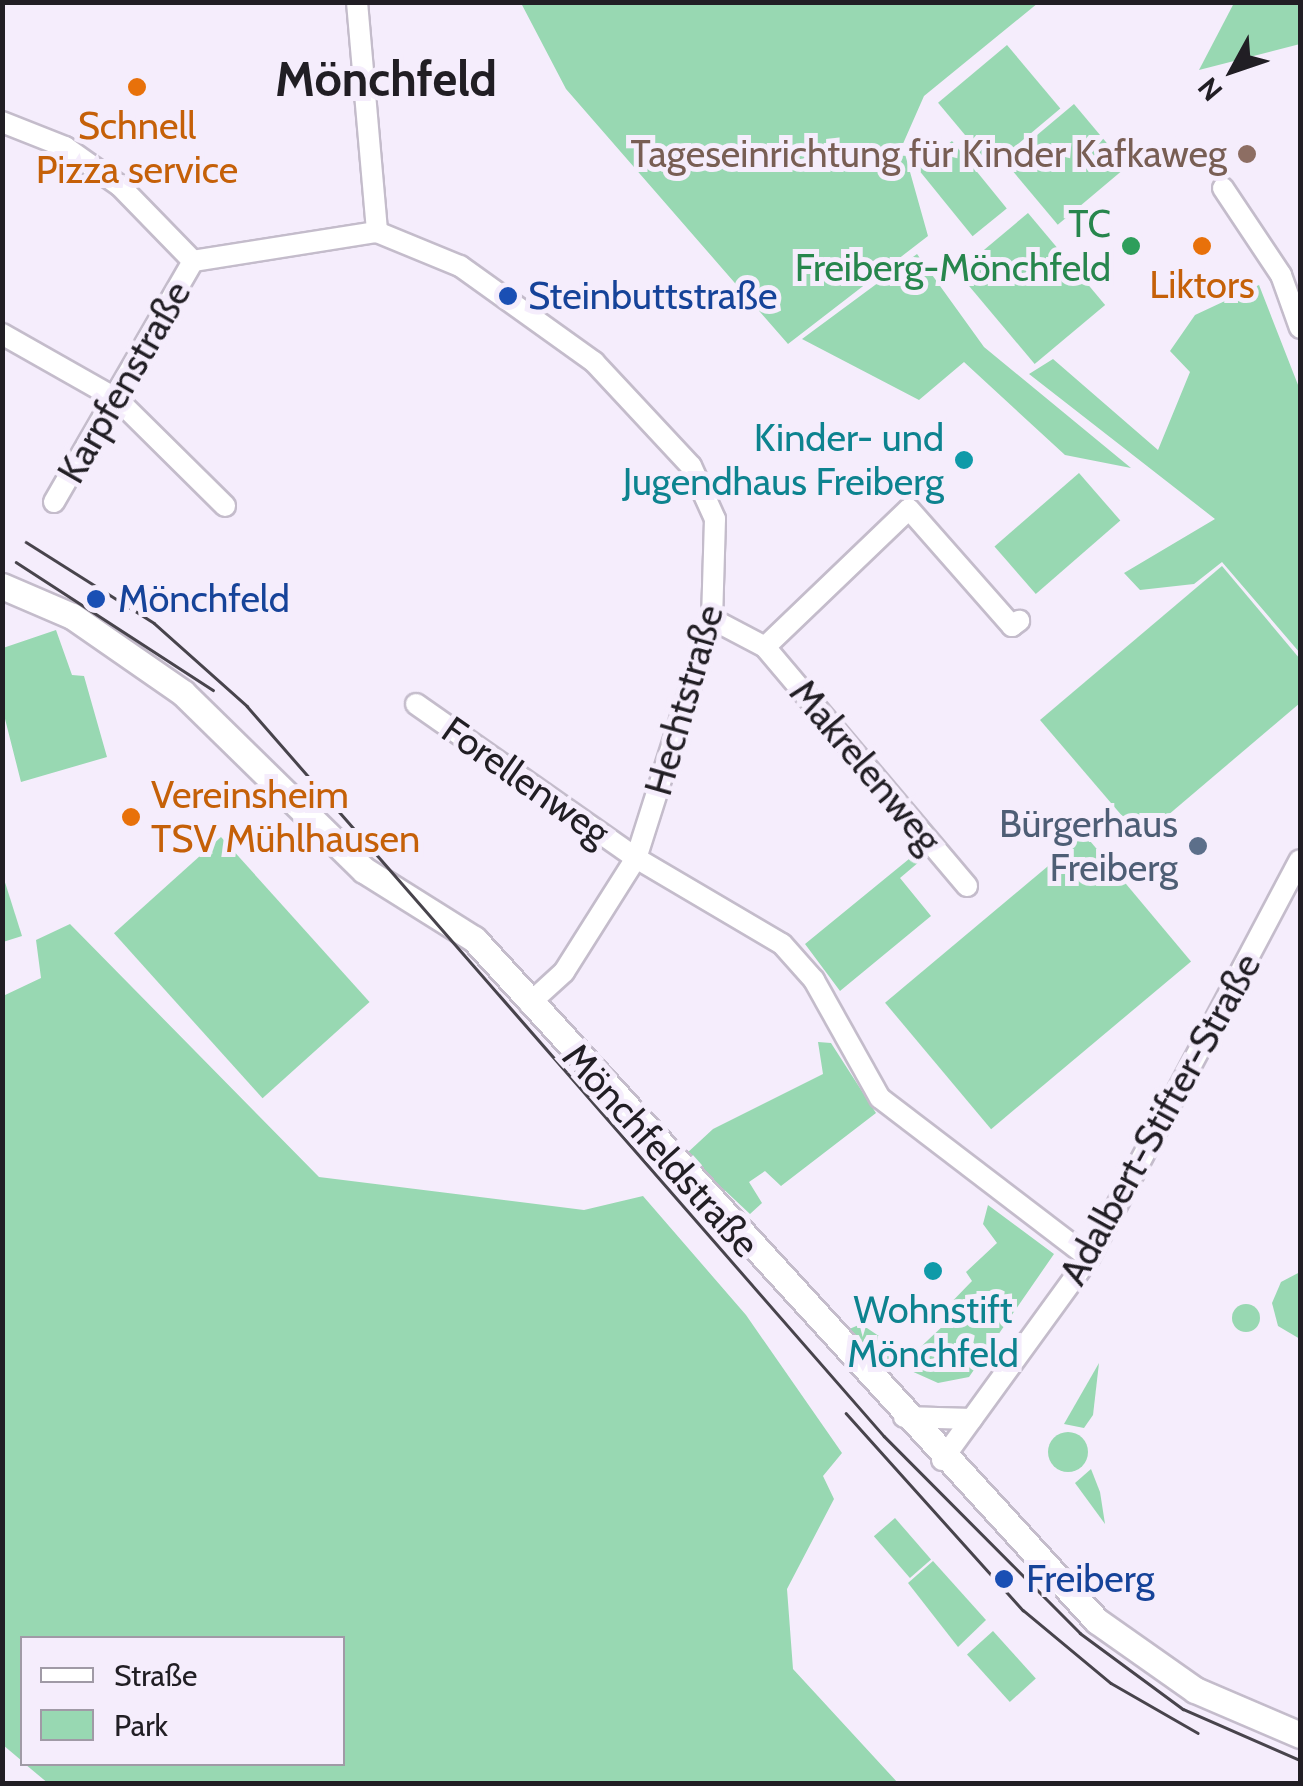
<!DOCTYPE html>
<html>
<head>
<meta charset="utf-8">
<style>
	body { margin:0 }
	#map { position:relative; width:1303px; height:1786px; overflow:hidden; background:#f5edfc; font-family:Cabin,sans-serif }
	div>[style] { position:absolute }
	.green>* { inset:0; background:#98d8b2; transform-origin:0 0 }
	.round { border-radius:50% }
	.roads { filter:drop-shadow(2px 0 #c4bccb) drop-shadow(-2px 0 #c4bccb) drop-shadow(0 2px #c4bccb) drop-shadow(0 -2px #c4bccb) }
	.minor>* { height:20px; margin:-10px; padding:0 10px; transform-origin:10px; border-radius:10px; background:#fff }
	.major>* { height:25px; margin:-12.5px; padding:0 12.5px; transform-origin:12.5px; border-radius:12.5px; background:#fff }
	.tram>* { height:2.5px; margin:-1.25px; padding:0 1.25px; transform-origin:1.25px; border-radius:1.25px; background:#48444c }
	.dots>* { width:28px; height:28px; translate:-50% -50%; box-sizing:border-box; border:5px solid #f5edfc; border-radius:50% }
	span { translate:-50% -50%; white-space:nowrap; text-align:center; line-height:1.15; -webkit-text-stroke:10px #f5edfc; paint-order:stroke }
	.food-label { font-size:38px; color:#c56008 }
	.left { translate:0 -50%; text-align:left }
	.education-label { font-size:38px; color:#785e54 }
	.right { translate:-100% -50%; text-align:right }
	.leisure-label { font-size:38px; color:#27864d }
	.transit-label { font-size:38px; color:#164399 }
	.street-label { font-size:38px; color:#211e24 }
	.culture-label { font-size:38px; color:#0d838f }
	.service-label { font-size:38px; color:#4e5e75 }
	.district-label { font-size:48px; color:#211e24; font-weight:700 }
	.frame { position:absolute; inset:0; border:5px solid #211e24; pointer-events:none }
	.legend { position:absolute; left:20px; top:1636px; width:325px; height:130px; box-sizing:border-box; background:#f5edfc; border:2px solid #a09aa6; margin:0; padding:12px 18px; list-style:none; font-size:30px; color:#211e24 }
	.legend li { display:flex; align-items:center; gap:20px; height:50px }
	.legend b { width:50px; border:2px solid #a09aa6 }
	.north { position:absolute; left:1183px; top:20px; width:100px; height:100px; -webkit-text-stroke:8px #f5edfc; paint-order:stroke; rotate:230deg; font-size:28px; font-weight:700; line-height:40px; text-align:center; color:#211e24 }
	.north::after { content:''; display:block; margin:auto; width:35px; height:45px; background:#211e24; clip-path:polygon(50% 0,100% 100%,50% 72%,0 100%) }
</style>
</head>
<body>
<div id="map">
	<div class="green">
		<i style="clip-path:polygon(521px 3px,1038px 3px,924px 96px,902px 146px,865px 152px,903px 147px,928px 236px,788px 344px,566px 89px)"></i>
		<i style="clip-path:polygon(1234px 3px,1300px 3px,1300px 44px,1199px 70px)"></i>
		<i style="left:1007px;top:45px;width:83px;height:90px;rotate:50deg"></i>
		<i style="left:1074px;top:104px;width:82px;height:90px;rotate:50deg"></i>
		<i style="left:952px;top:141px;width:87px;height:44px;rotate:51deg"></i>
		<i style="left:1028px;top:213px;width:120px;height:92px;rotate:50deg"></i>
		<i style="clip-path:polygon(917px 254px,984px 347px,1131px 468px,1065px 455px,964px 362px,919px 400px,802px 339px)"></i>
		<i style="clip-path:polygon(1259px 285px,1300px 390px,1300px 653px,1222px 562px,1194px 584px,1140px 590px,1124px 573px,1215px 519px,1029px 374px,1053px 359px,1158px 450px,1190px 372px,1170px 351px,1195px 315px)"></i>
		<i style="left:1079px;top:473px;width:63px;height:112px;rotate:49deg"></i>
		<i style="clip-path:polygon(1222px 566px,1300px 659px,1300px 703px,1141px 838px,1040px 720px)"></i>
		<i style="clip-path:polygon(56px 630px,72px 675px,84px 676px,107px 757px,21px 782px,3px 711px,3px 648px)"></i>
		<i style="left:1085px;top:835px;width:165px;height:261px;rotate:50deg"></i>
		<i style="left:221px;top:837px;width:222px;height:144px;rotate:48deg"></i>
		<i style="clip-path:polygon(920px 850px,926px 856px,900px 878px,931px 916px,840px 991px,805px 944px)"></i>
		<i style="clip-path:polygon(3px 876px,22px 936px,3px 942px,2px 942px)"></i>
		<i style="clip-path:polygon(70px 924px,319px 1177px,584px 1210px,643px 1196px,746px 1315px,842px 1453px,823px 1476px,834px 1499px,787px 1589px,793px 1669px,898px 1783px,49px 1784px,25px 1764px,342px 1764px,342px 1638px,22px 1638px,22px 1761px,3px 1745px,3px 996px,41px 978px,36px 940px)"></i>
		<i style="clip-path:polygon(818px 1042px,831px 1043px,876px 1113px,781px 1186px,765px 1171px,749px 1182px,762px 1203px,750px 1214px,686px 1154px,713px 1129px,823px 1074px)"></i>
		<i style="clip-path:polygon(988px 1205px,1054px 1254px,969px 1377px,938px 1383px,860px 1348px,847px 1330px,861px 1324px,910px 1357px,945px 1324px,939px 1315px,972px 1281px,966px 1272px,997px 1243px,983px 1224px)"></i>
		<i style="clip-path:polygon(1300px 1272px,1300px 1339px,1278px 1326px,1272px 1303px,1281px 1282px)"></i>
		<i class="round" style="left:1232px;top:1304px;width:28px;height:28px"></i>
		<i style="clip-path:polygon(1099px 1363px,1093px 1415px,1084px 1428px,1064px 1424px)"></i>
		<i class="round" style="left:1048px;top:1432px;width:40px;height:40px"></i>
		<i style="clip-path:polygon(1091px 1469px,1100px 1492px,1105px 1524px,1075px 1483px)"></i>
		<i style="left:895px;top:1518px;width:55px;height:28px;rotate:49deg"></i>
		<i style="clip-path:polygon(933px 1561px,986px 1620px,958px 1647px,908px 1583px)"></i>
		<i style="left:993px;top:1631px;width:64px;height:35px;rotate:48deg"></i>
	</div>
	<div class="roads">
		<div class="minor">
			<i style="left:357px;top:2px;width:231px;rotate:85deg"></i>
			<i style="left:2px;top:122px;width:68px;rotate:21.6deg"></i>
			<i style="left:65px;top:147px;width:67px;rotate:35.3deg"></i>
			<i style="left:120px;top:186px;width:105px;rotate:45.8deg"></i>
			<i style="left:193px;top:261px;width:186px;rotate:-9deg"></i>
			<i style="left:377px;top:232px;width:90px;rotate:22.3deg"></i>
			<i style="left:460px;top:266px;width:165px;rotate:35.6deg"></i>
			<i style="left:594px;top:362px;width:142px;rotate:47deg"></i>
			<i style="left:691px;top:466px;width:58px;rotate:65.6deg"></i>
			<i style="left:715px;top:519px;width:100px;rotate:91.7deg"></i>
			<i style="left:712px;top:619px;width:251px;rotate:107.6deg"></i>
			<i style="left:636px;top:858px;width:135px;rotate:122.3deg"></i>
			<i style="left:564px;top:972px;width:47px;rotate:137.6deg"></i>
			<i style="left:1223px;top:188px;width:105px;rotate:56.3deg"></i>
			<i style="left:1281px;top:275px;width:56px;rotate:70.3deg"></i>
			<i style="left:2px;top:334px;width:132px;rotate:29.5deg"></i>
			<i style="left:117px;top:399px;width:152px;rotate:44.7deg"></i>
			<i style="left:54px;top:502px;width:278px;rotate:-60deg"></i>
			<i style="left:712px;top:619px;width:60px;rotate:27.8deg"></i>
			<i style="left:765px;top:647px;width:313px;rotate:49.8deg"></i>
			<i style="left:765px;top:647px;width:199px;rotate:-43.8deg"></i>
			<i style="left:909px;top:509px;width:156px;rotate:48.6deg"></i>
			<i style="left:1012px;top:626px;width:9px;rotate:-36deg"></i>
			<i style="left:416px;top:704px;width:269px;rotate:35deg"></i>
			<i style="left:636px;top:858px;width:169px;rotate:30.5deg"></i>
			<i style="left:782px;top:944px;width:48px;rotate:48.4deg"></i>
			<i style="left:814px;top:980px;width:135px;rotate:60.8deg"></i>
			<i style="left:880px;top:1098px;width:263px;rotate:37.4deg"></i>
			<i style="left:904px;top:1417px;width:68px;rotate:1.7deg"></i>
			<i style="left:942px;top:1460px;width:250px;rotate:-54deg"></i>
			<i style="left:1089px;top:1258px;width:450px;rotate:-62.1deg"></i>
		</div>
		<div class="major">
			<i style="left:2px;top:586px;width:76px;rotate:23.2deg"></i>
			<i style="left:72px;top:616px;width:135px;rotate:34.7deg"></i>
			<i style="left:183px;top:693px;width:253px;rotate:44.4deg"></i>
			<i style="left:364px;top:870px;width:130px;rotate:32.1deg"></i>
			<i style="left:474px;top:939px;width:924px;rotate:47.59deg"></i>
			<i style="left:1097px;top:1621px;width:120px;rotate:35.1deg"></i>
			<i style="left:1195px;top:1690px;width:114px;rotate:23.2deg"></i>
		</div>
	</div>
	<div class="tram">
		<i style="left:26px;top:542px;width:151px;rotate:32.3deg"></i>
		<i style="left:154px;top:623px;width:125px;rotate:41.7deg"></i>
		<i style="left:247px;top:706px;width:969px;rotate:48.89deg"></i>
		<i style="left:884px;top:1436px;width:278px;rotate:45.1deg"></i>
		<i style="left:1080px;top:1633px;width:128px;rotate:36.4deg"></i>
		<i style="left:1183px;top:1709px;width:128px;rotate:23.6deg"></i>
		<i style="left:16px;top:562px;width:235px;rotate:33deg"></i>
		<i style="left:846px;top:1413px;width:265px;rotate:48.1deg"></i>
		<i style="left:1023px;top:1610px;width:114px;rotate:39.7deg"></i>
		<i style="left:1111px;top:1683px;width:100px;rotate:29.9deg"></i>
	</div>
	<div class="dots">
		<i style="left:137px;top:87px;background:#e8710a"></i>
		<i style="left:1247px;top:154px;background:#8d6e63"></i>
		<i style="left:1131px;top:246px;background:#2e9e5b"></i>
		<i style="left:1202px;top:246px;background:#e8710a"></i>
		<i style="left:508px;top:296px;background:#1a4fb4"></i>
		<i style="left:964px;top:460px;background:#0f9aa8"></i>
		<i style="left:96px;top:599px;background:#1a4fb4"></i>
		<i style="left:131px;top:817px;background:#e8710a"></i>
		<i style="left:1198px;top:846px;background:#5c6f8a"></i>
		<i style="left:933px;top:1271px;background:#0f9aa8"></i>
		<i style="left:1004px;top:1579px;background:#1a4fb4"></i>
	</div>
	<div class="food-label">
		<span style="left:137px;top:148px">Schnell<br>Pizza service</span>
		<span style="left:1202px;top:285px">Liktors</span>
		<span class="left" style="left:151px;top:817px">Vereinsheim<br>TSV Mühlhausen</span>
	</div>
	<div class="education-label">
		<span class="right" style="left:1227px;top:154px">Tageseinrichtung für Kinder Kafkaweg</span>
	</div>
	<div class="leisure-label">
		<span class="right" style="left:1111px;top:246px">TC<br>Freiberg-Mönchfeld</span>
	</div>
	<div class="transit-label">
		<span class="left" style="left:528px;top:296px">Steinbuttstraße</span>
		<span class="left" style="left:118px;top:599px">Mönchfeld</span>
		<span class="left" style="left:1026px;top:1579px">Freiberg</span>
	</div>
	<div class="street-label">
		<span style="left:124px;top:382px;rotate:-60deg">Karpfenstraße</span>
		<span style="left:684px;top:700px;rotate:-74deg">Hechtstraße</span>
		<span style="left:866px;top:766px;rotate:50deg">Makrelenweg</span>
		<span style="left:526px;top:781px;rotate:35deg">Forellenweg</span>
		<span style="left:1160px;top:1119px;rotate:-61deg">Adalbert-Stifter-Straße</span>
		<span style="left:661px;top:1150px;rotate:48deg">Mönchfeldstraße</span>
	</div>
	<div class="culture-label">
		<span class="right" style="left:944px;top:460px">Kinder- und<br>Jugendhaus Freiberg</span>
		<span style="left:933px;top:1332px">Wohnstift<br>Mönchfeld</span>
	</div>
	<div class="service-label">
		<span class="right" style="left:1178px;top:846px">Bürgerhaus<br>Freiberg</span>
	</div>
	<div class="district-label">
		<span style="left:386px;top:80px">Mönchfeld</span>
	</div>
	<div class="frame"></div>
	<ul class="legend">
	<li><b style="height:12px;background:#fff"></b>Straße</li>
	<li><b style="height:28px;background:#98d8b2"></b>Park</li>
	</ul>
	<div class="north">N</div>
</div>
</body>
</html>
